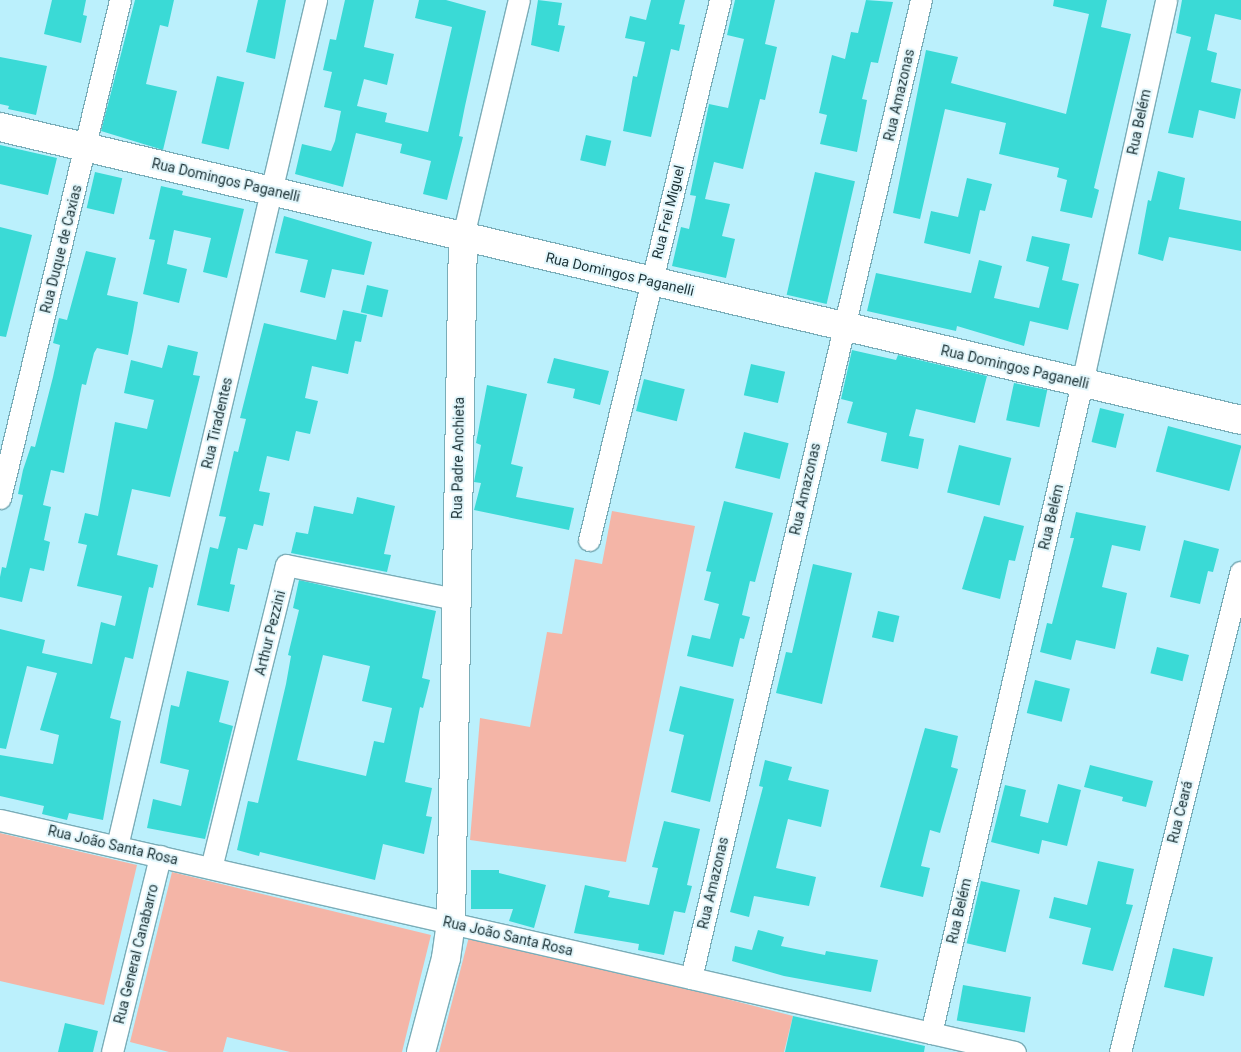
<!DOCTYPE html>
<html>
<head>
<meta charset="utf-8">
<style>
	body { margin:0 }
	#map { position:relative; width:1241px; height:1052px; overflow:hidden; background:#bbf0fc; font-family:Roboto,sans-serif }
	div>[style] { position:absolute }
	.green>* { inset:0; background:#f4b5a7 }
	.building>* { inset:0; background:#3adad6; transform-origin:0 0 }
	.roads { filter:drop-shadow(1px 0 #7aadb8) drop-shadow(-1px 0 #7aadb8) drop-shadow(0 1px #7aadb8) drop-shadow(0 -1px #7aadb8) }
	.street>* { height:21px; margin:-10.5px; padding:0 10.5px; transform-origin:10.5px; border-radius:10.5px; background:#fff }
	.secondary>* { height:28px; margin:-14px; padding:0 14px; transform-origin:14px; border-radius:14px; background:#fff }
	span { translate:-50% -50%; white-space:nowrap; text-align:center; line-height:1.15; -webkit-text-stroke:4px #e3f7fc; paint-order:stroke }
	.street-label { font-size:14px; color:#1b3135 }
</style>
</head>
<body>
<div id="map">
	<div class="green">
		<i style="clip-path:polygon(612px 511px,695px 526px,626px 862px,470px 840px,480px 718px,530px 727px,547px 632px,562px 634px,575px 559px,602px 564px)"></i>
		<i style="clip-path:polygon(0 833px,137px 865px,104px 1005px,0 981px)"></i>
		<i style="clip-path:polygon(172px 872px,431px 935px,402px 1052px,290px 1052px,227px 1037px,223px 1052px,169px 1052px,130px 1042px)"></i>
		<i style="clip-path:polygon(470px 933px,793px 1016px,784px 1052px,439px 1052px)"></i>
	</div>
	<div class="building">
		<i style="clip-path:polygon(52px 0,86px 0,83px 15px,87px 16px,81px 43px,44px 34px)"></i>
		<i style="clip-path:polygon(135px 0,174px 0,168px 27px,160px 25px,146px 84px,177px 91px,163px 150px,101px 131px)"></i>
		<i style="clip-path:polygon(258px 0,286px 0,275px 59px,246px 52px)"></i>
		<i style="clip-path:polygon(345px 0,374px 0,364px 47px,394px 54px,387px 85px,364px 79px,357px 106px,387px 113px,385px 122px,428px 132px,452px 27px,415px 18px,419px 0,446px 0,486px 11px,465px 106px,459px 136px,463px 137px,447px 200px,423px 194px,431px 161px,400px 153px,402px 144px,356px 133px,343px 187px,295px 174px,302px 144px,331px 151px,335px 141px,341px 111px,324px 107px,332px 72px,323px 70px,330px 39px,336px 40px)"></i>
		<i style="clip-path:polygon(538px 0,562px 3px,558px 25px,565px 26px,559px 52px,531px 45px)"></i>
		<i style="clip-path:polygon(651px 0,685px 0,679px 24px,685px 25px,679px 51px,671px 49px,651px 137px,623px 131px,633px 76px,637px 77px,645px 42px,625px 38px,630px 16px,646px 20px)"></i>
		<i style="clip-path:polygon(735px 0,775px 0,765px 44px,777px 47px,765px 100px,760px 99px,743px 169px,714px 162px,705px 199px,730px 204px,722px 236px,735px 239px,726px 278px,672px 266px,681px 227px,689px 229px,696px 196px,690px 195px,709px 104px,728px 108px,744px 39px,727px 35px)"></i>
		<i style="clip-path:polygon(866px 0,893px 2px,878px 63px,871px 62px,862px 99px,867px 100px,857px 152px,820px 144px,827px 115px,819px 113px,832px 55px,845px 59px,851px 32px,858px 33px)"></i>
		<i style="clip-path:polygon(1054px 0,1107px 0,1101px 27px,1131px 34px,1094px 188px,1099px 190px,1092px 218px,1060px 211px,1067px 180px,1057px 177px,1059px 168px,999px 154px,1006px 123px,945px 109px,920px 219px,893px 213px,926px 50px,958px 57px,951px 83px,1066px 114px,1089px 14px,1053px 6px)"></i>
		<i style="clip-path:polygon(1182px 0,1241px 0,1241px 20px,1215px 14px,1207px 50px,1217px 53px,1211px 82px,1241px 89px,1235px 119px,1199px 110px,1193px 138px,1168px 133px,1191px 37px,1176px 33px)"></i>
		<i style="clip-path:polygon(0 57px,47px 66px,36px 115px,8px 109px,9px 106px,0 104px)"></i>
		<i style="left:217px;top:76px;width:28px;height:69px;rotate:13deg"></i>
		<i style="left:586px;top:135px;width:26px;height:26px;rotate:13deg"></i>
		<i style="clip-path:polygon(0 145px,57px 158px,48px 195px,0 184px)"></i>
		<i style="clip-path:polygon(1158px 171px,1185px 178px,1179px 209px,1241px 221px,1241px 251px,1169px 237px,1163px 261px,1138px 254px,1148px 200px,1151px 201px)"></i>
		<i style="left:95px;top:172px;width:28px;height:37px;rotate:13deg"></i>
		<i style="left:815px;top:172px;width:41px;height:126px;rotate:13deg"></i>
		<i style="clip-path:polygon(967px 178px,992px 184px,985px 211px,980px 210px,970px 254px,924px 243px,931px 211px,958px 217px)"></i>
		<i style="clip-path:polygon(161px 186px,183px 191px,182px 195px,244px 209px,227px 278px,203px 272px,211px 238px,174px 230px,167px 264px,187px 269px,179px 303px,143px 294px,155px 240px,149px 239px)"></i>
		<i style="clip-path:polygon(284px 216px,372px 242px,364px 275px,332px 269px,325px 298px,300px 292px,308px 260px,275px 253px)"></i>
		<i style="clip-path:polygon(0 227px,32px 235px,6px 337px,0 336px)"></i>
		<i style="clip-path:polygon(1032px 236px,1070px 244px,1062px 280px,1079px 284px,1068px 330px,1030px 321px,1024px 346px,957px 326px,956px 331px,867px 311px,876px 273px,971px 293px,979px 260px,1002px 266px,994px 298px,1039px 308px,1049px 267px,1026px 261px)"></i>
		<i style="clip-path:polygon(86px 251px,116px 258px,107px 295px,138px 302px,133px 331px,128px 355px,97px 348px,94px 353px,86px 385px,82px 384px,64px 473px,51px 470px,43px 505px,51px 507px,44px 540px,50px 542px,44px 571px,30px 568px,22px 602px,0 597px,0 577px,2px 567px,6px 568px,23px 495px,18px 494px,23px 470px,31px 446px,35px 447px,53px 377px,60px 345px,53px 343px,59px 318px,67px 320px)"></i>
		<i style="left:367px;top:285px;width:22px;height:28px;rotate:13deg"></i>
		<i style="clip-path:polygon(343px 310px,367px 315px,361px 342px,355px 341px,348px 374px,312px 366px,305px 398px,318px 401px,310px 434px,296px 431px,289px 461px,267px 456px,259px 491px,270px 493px,263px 526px,254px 524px,247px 550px,238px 548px,230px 584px,235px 585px,229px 612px,197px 605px,210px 547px,218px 549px,226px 517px,219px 516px,234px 451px,238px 452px,246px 419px,240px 418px,264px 323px,336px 340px)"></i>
		<i style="clip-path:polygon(168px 345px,198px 352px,193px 375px,200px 376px,170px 497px,132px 489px,117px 555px,158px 565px,153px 588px,149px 587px,133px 659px,125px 657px,110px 718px,121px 721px,103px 820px,69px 813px,67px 820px,42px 814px,44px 806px,0 796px,0 755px,53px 764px,59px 735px,40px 730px,57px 673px,27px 666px,6px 749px,0 748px,0 629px,45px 640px,42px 653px,92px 664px,101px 622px,115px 626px,122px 596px,77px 586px,87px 545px,78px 543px,85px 513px,98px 516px,115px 422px,147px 429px,154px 400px,124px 393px,131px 360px,162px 368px)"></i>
		<i style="clip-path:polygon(852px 350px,896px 360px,898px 355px,987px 376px,975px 423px,916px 409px,909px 436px,924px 439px,918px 469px,881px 461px,887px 433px,847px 423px,853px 402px,841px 399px)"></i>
		<i style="clip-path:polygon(554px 358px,609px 371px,600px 405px,573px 398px,575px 389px,547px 383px)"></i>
		<i style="left:751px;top:364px;width:35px;height:32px;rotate:13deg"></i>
		<i style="left:644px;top:379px;width:42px;height:33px;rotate:14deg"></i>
		<i style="left:1014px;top:383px;width:34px;height:38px;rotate:12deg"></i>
		<i style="clip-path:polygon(487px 385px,527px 394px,511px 464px,523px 467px,516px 497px,574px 508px,569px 530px,474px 510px,481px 483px,474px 482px,481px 445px,476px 443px)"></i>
		<i style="left:1100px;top:408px;width:25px;height:35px;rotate:14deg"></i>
		<i style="left:1168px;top:426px;width:76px;height:47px;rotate:15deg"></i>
		<i style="left:744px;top:432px;width:46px;height:37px;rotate:14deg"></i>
		<i style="left:959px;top:445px;width:54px;height:49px;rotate:14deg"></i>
		<i style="clip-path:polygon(357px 497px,395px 506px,384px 554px,391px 555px,387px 572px,291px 553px,296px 532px,308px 534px,314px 506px,353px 514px)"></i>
		<i style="clip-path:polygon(724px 501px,773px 513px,755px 582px,750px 581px,742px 615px,750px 617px,744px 639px,740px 638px,733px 667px,687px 656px,692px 635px,710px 639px,719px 604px,704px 600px,711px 572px,706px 571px)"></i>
		<i style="clip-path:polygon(1076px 512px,1146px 526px,1140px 551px,1112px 545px,1102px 587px,1127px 593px,1115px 649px,1076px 640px,1071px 660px,1040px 652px,1047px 623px,1052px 624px,1074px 538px,1070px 538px)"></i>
		<i style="clip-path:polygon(984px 516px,1024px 526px,1015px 561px,1009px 560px,1000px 599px,962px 589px)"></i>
		<i style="clip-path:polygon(1184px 540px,1219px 549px,1213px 572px,1208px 571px,1200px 604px,1170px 597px)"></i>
		<i style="clip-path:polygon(813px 564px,852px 573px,822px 704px,776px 693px,786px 652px,792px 653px)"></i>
		<i style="clip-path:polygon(evenodd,299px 580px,436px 611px,422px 678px,430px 680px,423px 708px,420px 707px,405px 782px,432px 788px,426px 816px,432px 817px,424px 854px,383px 844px,375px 880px,260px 852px,259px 856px,237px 850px,248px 801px,258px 803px,286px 684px,291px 656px,288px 655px,299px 610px,293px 608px,299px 580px,323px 655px,370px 666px,362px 701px,392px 708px,384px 743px,374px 741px,366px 776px,297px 760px,323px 655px)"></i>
		<i style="left:878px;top:611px;width:22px;height:27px;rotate:13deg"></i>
		<i style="left:1157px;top:647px;width:33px;height:27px;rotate:14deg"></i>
		<i style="clip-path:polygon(187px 671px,229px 681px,219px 722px,233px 726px,205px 839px,147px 828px,153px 799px,181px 806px,189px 770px,160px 763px,171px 705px,179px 707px)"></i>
		<i style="left:1035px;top:680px;width:36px;height:34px;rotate:14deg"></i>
		<i style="clip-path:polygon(680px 686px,734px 699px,710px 802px,671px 792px,684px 735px,669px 731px)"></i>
		<i style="clip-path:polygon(925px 728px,958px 736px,951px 767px,958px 769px,940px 833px,930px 830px,921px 866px,930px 868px,923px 897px,880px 887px)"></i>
		<i style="clip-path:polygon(765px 760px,792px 767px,788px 780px,829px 790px,821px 827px,788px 819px,776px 868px,816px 877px,809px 906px,754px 896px,749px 917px,730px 912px,763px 787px,759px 786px)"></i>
		<i style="clip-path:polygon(1090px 765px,1153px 781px,1146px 807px,1122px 801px,1123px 797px,1084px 787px)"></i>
		<i style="clip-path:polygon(1058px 784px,1081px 790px,1067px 846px,1042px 840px,1039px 854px,991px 842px,1005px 785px,1026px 790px,1020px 816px,1048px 823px)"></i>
		<i style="clip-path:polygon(664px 821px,700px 829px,687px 885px,692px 886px,685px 913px,674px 911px,664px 955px,638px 950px,639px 944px,574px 933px,585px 885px,610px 891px,608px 897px,649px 905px,658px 868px,652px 867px)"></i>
		<i style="clip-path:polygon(1098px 861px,1134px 869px,1126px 904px,1133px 905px,1113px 971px,1082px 964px,1091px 928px,1049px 918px,1054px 897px,1087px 905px)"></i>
		<i style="clip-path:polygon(471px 870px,499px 870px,499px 873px,546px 885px,534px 928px,509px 921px,513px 909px,471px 909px)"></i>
		<i style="left:981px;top:881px;width:40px;height:64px;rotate:13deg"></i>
		<i style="clip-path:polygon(758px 930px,784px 937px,781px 946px,825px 955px,826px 951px,878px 960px,871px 992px,784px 976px,732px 961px,735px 946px,752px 950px)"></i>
		<i style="left:1173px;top:948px;width:41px;height:40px;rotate:13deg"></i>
		<i style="left:963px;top:985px;width:69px;height:36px;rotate:10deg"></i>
		<i style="clip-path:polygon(793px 1016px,925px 1046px,924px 1052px,785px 1052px)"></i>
		<i style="clip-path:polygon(65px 1023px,98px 1031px,93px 1052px,58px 1052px)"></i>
	</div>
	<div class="roads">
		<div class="street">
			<i style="left:463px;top:236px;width:243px;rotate:-76.7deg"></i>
			<i style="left:0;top:498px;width:512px;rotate:-76.45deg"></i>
			<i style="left:589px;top:540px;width:556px;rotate:-76.36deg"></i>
			<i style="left:0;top:820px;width:1041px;rotate:12.88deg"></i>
			<i style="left:117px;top:846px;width:869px;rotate:-76.76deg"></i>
			<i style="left:211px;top:868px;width:312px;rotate:-76.1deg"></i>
			<i style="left:286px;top:565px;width:172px;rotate:11.4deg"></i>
			<i style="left:691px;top:978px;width:1005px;rotate:-76.77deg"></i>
			<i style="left:931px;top:1033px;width:667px;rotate:-76.92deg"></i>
			<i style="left:1082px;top:383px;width:392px;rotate:-77.6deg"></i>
			<i style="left:112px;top:1052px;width:202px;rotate:-76.2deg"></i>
			<i style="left:1120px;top:1052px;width:495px;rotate:-75.9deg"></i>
		</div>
		<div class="secondary">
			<i style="left:0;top:127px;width:1275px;rotate:13.28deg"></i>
			<i style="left:421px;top:1052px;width:97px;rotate:-75.1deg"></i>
			<i style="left:446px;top:958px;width:35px;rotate:-82deg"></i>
			<i style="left:451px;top:923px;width:687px;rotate:-89deg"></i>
		</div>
	</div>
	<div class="street-label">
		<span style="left:899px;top:95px;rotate:-77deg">Rua Amazonas</span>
		<span style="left:1139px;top:122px;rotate:-78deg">Rua Belém</span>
		<span style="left:226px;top:180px;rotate:13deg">Rua Domingos Paganelli</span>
		<span style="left:668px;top:212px;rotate:-76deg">Rua Frei Miguel</span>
		<span style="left:61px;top:249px;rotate:-76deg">Rua Duque de Caxias</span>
		<span style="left:620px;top:274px;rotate:13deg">Rua Domingos Paganelli</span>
		<span style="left:1015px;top:367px;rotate:13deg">Rua Domingos Paganelli</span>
		<span style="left:217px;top:423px;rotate:-77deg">Rua Tiradentes</span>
		<span style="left:458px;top:458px;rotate:-89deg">Rua Padre Anchieta</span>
		<span style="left:805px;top:489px;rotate:-77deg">Rua Amazonas</span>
		<span style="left:1051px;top:517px;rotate:-77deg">Rua Belém</span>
		<span style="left:270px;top:633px;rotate:-76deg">Arthur Pezzini</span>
		<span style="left:1180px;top:812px;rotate:-76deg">Rua Ceará</span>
		<span style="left:113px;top:845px;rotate:13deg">Rua João Santa Rosa</span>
		<span style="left:713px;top:883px;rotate:-77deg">Rua Amazonas</span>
		<span style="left:959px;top:911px;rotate:-77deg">Rua Belém</span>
		<span style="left:508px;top:936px;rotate:13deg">Rua João Santa Rosa</span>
		<span style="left:136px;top:954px;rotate:-76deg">Rua General Canabarro</span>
	</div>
</div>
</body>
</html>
